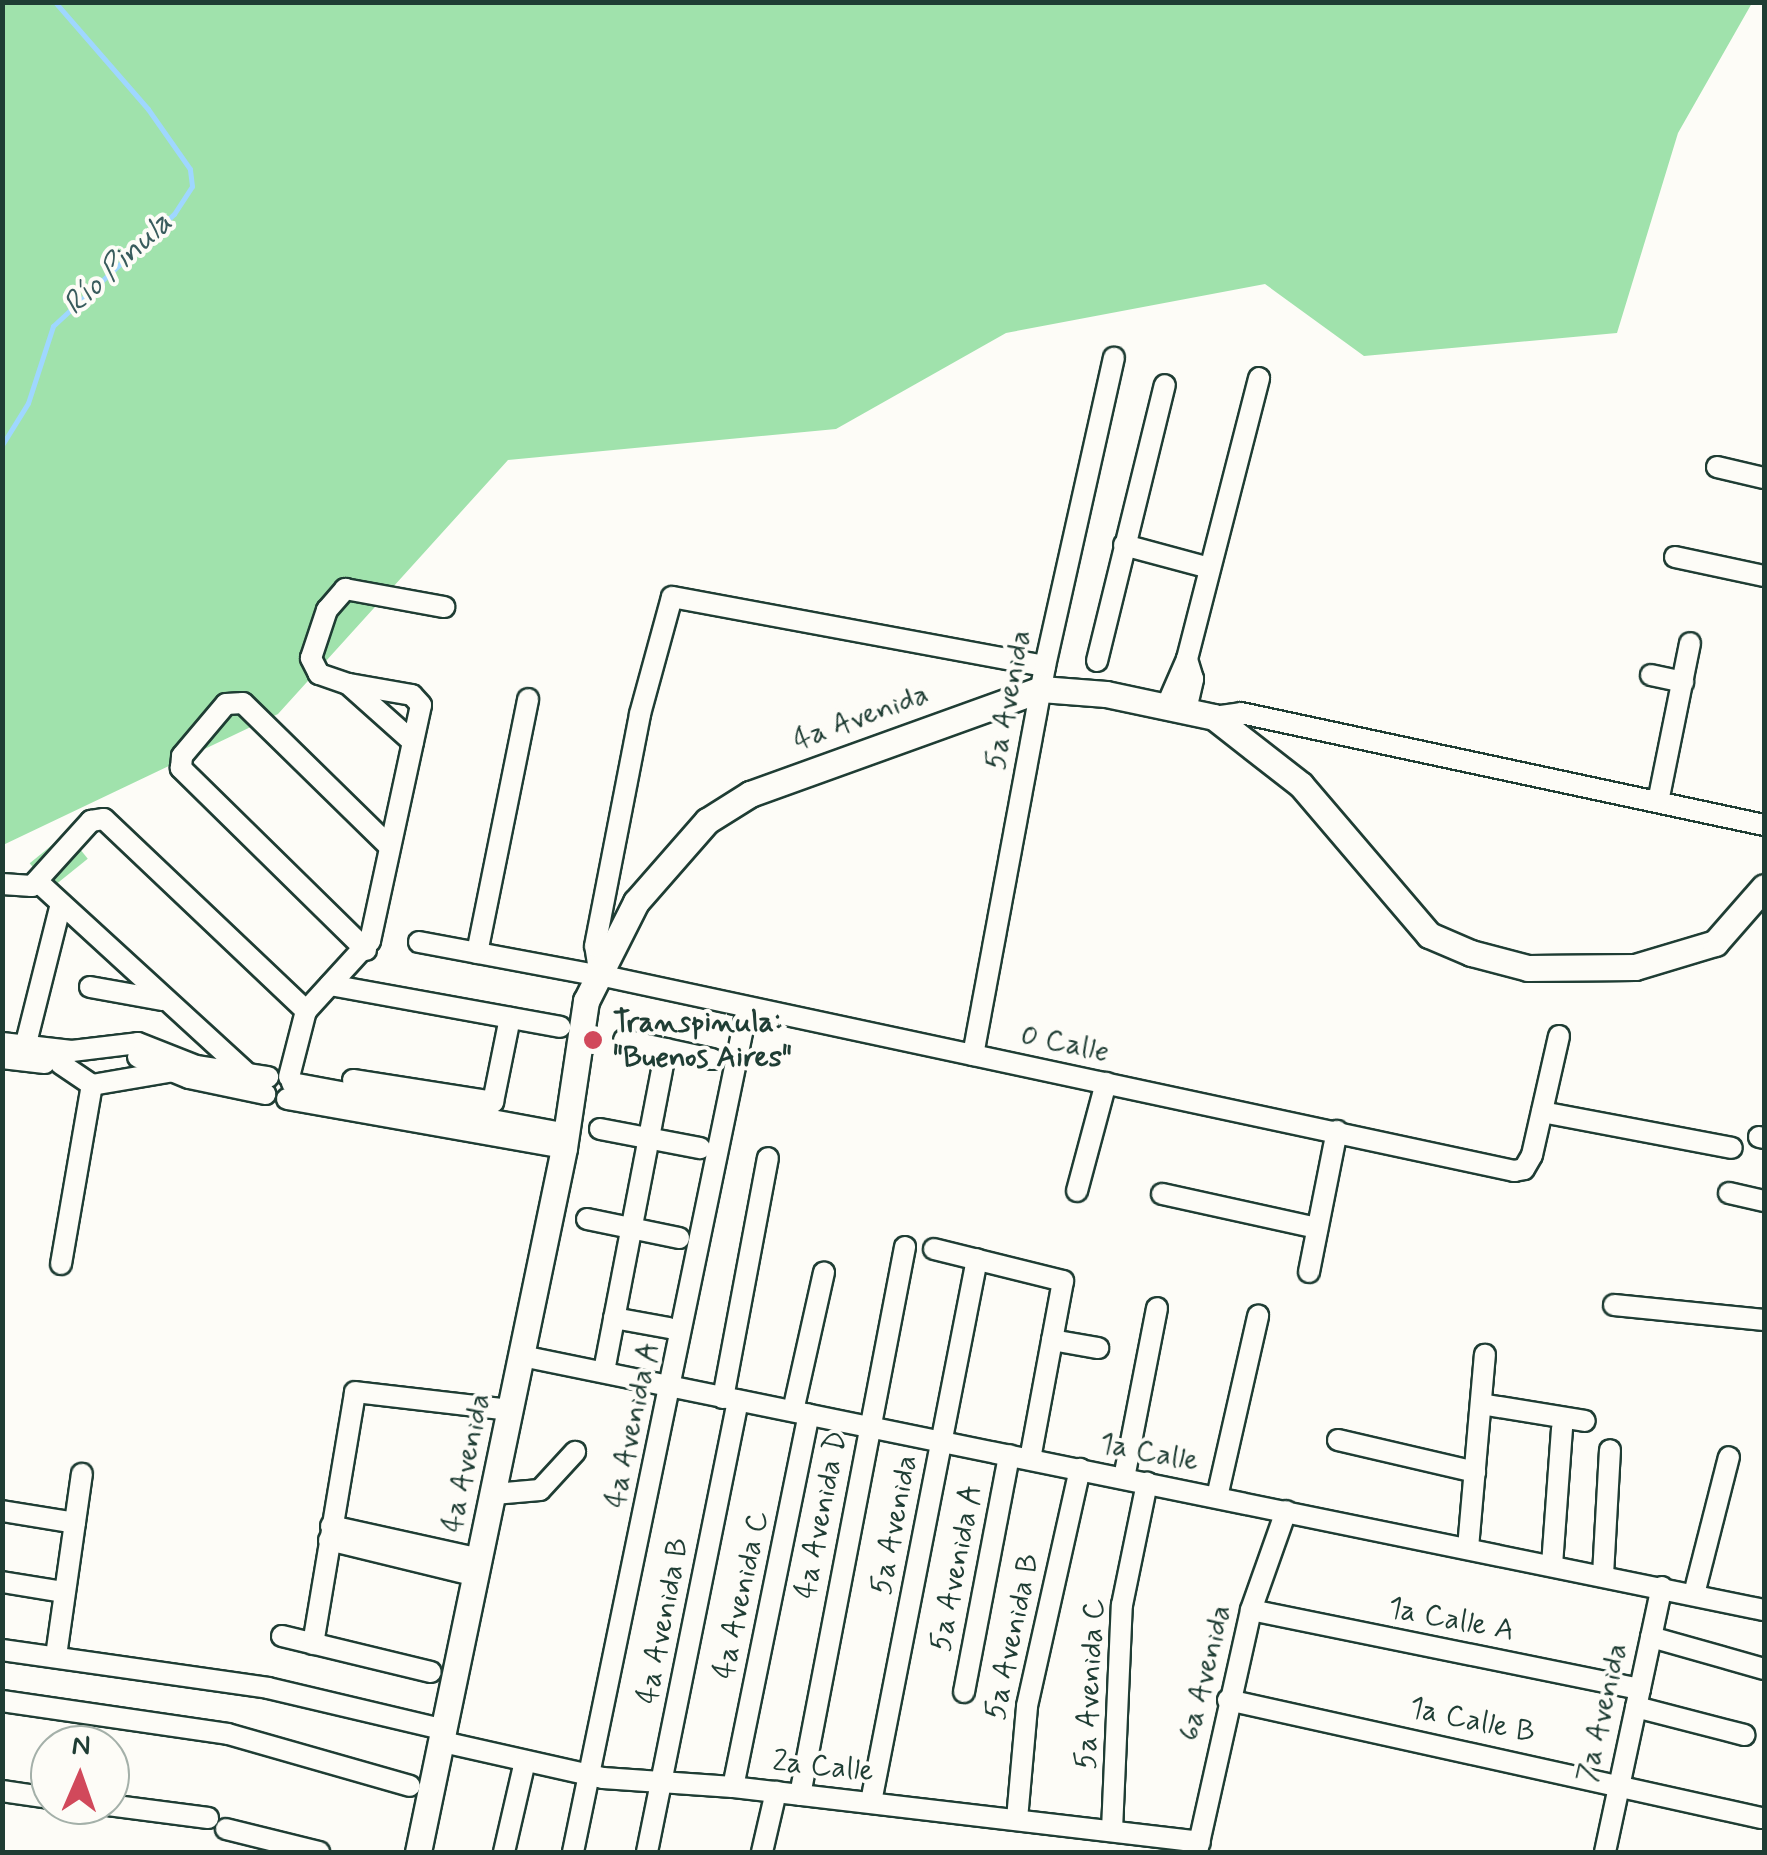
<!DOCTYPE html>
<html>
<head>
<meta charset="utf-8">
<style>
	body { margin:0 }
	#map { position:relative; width:1767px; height:1855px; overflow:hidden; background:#fdfcf7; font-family:Mynerve,sans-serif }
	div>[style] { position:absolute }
	.green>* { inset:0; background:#a0e2ac; transform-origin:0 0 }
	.stream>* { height:5px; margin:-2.5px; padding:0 2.5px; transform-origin:2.5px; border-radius:2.5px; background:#9fd7ff }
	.roads { filter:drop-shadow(2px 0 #1f3d34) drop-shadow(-2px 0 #1f3d34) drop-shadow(0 2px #1f3d34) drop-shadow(0 -2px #1f3d34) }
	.minor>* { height:20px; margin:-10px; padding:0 10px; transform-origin:10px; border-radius:10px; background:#fdfcf7 }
	.major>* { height:25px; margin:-12.5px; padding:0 12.5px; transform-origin:12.5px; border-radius:12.5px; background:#fdfcf7 }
	.dots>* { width:28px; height:28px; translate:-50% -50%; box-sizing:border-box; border:5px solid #fdfcf7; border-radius:50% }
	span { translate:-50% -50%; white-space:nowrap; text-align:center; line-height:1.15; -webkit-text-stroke:8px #fdfcf7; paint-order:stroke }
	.street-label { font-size:30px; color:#1f3d34 }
	.poi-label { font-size:30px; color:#1f3d34; font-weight:700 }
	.left { translate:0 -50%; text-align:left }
	.water-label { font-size:32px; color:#395c5d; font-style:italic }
	.frame { position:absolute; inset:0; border:5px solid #1f3d34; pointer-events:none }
	.north { position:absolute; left:30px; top:1725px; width:100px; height:100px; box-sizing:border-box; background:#fdfcf7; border:2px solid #a4b0a9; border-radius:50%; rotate:2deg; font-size:28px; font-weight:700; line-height:40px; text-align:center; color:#1f3d34 }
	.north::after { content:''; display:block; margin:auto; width:35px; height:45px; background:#d1495b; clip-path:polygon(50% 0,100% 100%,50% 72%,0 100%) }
</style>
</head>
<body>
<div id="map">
	<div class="green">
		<i style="clip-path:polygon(3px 3px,1752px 3px,1678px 133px,1617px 333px,1364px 356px,1265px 284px,1006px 333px,836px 429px,508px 460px,278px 714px,3px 845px)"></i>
		<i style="left:67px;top:833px;width:33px;height:48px;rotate:51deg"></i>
	</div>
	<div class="stream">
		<i style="left:2px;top:445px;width:49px;rotate:-58.2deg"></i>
		<i style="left:28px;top:403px;width:81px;rotate:-72deg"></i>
		<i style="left:53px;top:326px;width:165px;rotate:-42.8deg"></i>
		<i style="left:174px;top:214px;width:33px;rotate:-57deg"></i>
		<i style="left:192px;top:186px;width:17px;rotate:-97deg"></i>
		<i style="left:190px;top:169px;width:73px;rotate:-125deg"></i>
		<i style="left:148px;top:109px;width:142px;rotate:-131deg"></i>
	</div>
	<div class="roads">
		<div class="minor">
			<i style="left:1717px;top:467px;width:48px;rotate:13.2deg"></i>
			<i style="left:1124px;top:545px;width:89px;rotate:15deg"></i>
			<i style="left:1675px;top:557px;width:91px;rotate:12.1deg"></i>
			<i style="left:1097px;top:661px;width:284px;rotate:-76.2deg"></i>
			<i style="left:1651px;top:675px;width:33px;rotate:12deg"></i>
			<i style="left:1167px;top:705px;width:50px;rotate:-66.5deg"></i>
			<i style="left:1187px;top:659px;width:290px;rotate:-75.6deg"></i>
			<i style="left:1186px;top:710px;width:32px;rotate:-77deg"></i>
			<i style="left:1193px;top:679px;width:21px;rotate:-107deg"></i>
			<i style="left:1214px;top:717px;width:27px;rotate:-8deg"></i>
			<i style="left:1241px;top:713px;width:535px;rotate:12.09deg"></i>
			<i style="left:413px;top:742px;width:87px;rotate:-138.3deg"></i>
			<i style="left:348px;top:684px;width:31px;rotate:-161deg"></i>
			<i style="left:319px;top:674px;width:18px;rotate:-117deg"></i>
			<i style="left:311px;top:658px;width:51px;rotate:-71.6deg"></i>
			<i style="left:327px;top:610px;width:28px;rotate:-49deg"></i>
			<i style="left:345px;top:589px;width:101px;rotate:10.3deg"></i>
			<i style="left:1658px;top:802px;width:162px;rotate:-78.6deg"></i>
			<i style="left:37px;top:881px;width:289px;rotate:42.5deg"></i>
			<i style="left:2px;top:884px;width:30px;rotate:4deg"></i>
			<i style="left:32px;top:886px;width:88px;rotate:-47.8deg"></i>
			<i style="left:91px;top:821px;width:13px;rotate:-9deg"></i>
			<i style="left:104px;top:819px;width:279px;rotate:43.5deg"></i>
			<i style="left:419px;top:942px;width:180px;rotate:10.6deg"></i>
			<i style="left:366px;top:950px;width:260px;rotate:-135.5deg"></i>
			<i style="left:181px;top:768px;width:12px;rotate:-85deg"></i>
			<i style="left:182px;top:756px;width:68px;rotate:-49.8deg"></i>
			<i style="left:226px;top:704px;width:17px;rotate:-3deg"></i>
			<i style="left:243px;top:703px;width:204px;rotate:44.4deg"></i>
			<i style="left:477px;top:953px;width:259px;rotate:-78.6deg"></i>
			<i style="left:599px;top:970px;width:24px;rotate:-99deg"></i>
			<i style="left:595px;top:946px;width:236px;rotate:-79deg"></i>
			<i style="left:640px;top:714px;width:121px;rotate:-74.7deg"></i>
			<i style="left:672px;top:597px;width:379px;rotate:10.5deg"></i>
			<i style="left:604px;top:976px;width:931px;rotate:12.09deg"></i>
			<i style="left:1514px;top:1171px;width:10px;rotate:-11deg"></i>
			<i style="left:1524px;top:1169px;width:16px;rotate:-60deg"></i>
			<i style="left:1532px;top:1155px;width:122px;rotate:-77.2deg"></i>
			<i style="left:330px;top:985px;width:234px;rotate:10.3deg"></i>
			<i style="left:90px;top:987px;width:73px;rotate:10.2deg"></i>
			<i style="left:624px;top:1040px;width:90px;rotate:12.2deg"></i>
			<i style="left:2px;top:1043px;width:70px;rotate:6.5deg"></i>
			<i style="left:72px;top:1051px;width:66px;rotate:-6.9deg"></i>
			<i style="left:138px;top:1043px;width:62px;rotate:21.6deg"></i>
			<i style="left:196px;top:1066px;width:73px;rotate:8.7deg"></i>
			<i style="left:25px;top:1047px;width:147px;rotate:-75.9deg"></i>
			<i style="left:973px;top:1055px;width:396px;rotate:-79.5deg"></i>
			<i style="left:1045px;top:666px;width:316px;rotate:-77.4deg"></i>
			<i style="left:138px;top:1057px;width:55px;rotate:22.4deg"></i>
			<i style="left:189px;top:1078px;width:78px;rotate:11.9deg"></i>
			<i style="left:2px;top:1058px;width:43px;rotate:6.6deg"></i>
			<i style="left:61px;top:1064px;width:37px;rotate:34deg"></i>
			<i style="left:92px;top:1085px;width:82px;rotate:-9.8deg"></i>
			<i style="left:289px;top:1077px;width:68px;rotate:-75.6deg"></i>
			<i style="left:306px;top:1011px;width:95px;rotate:-47.6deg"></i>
			<i style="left:370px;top:941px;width:241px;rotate:-77.8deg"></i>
			<i style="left:421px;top:705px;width:13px;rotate:-132deg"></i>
			<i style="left:412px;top:695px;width:65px;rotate:-170.2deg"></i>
			<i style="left:353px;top:1080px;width:142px;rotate:8.9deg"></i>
			<i style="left:493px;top:1102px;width:86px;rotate:-78.6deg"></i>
			<i style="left:292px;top:1083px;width:279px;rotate:10.5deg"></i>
			<i style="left:287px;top:1099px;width:281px;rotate:10deg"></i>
			<i style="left:1542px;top:1112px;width:193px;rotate:10.7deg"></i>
			<i style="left:600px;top:1129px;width:102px;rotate:10.8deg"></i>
			<i style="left:1759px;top:1137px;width:5px;rotate:11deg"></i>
			<i style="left:1077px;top:1191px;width:112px;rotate:-75deg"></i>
			<i style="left:1729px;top:1193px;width:36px;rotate:13deg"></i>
			<i style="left:1162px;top:1194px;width:159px;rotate:12.4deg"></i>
			<i style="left:587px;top:1219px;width:94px;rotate:11.7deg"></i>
			<i style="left:934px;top:1249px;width:133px;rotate:13.9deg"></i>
			<i style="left:1063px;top:1281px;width:181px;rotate:100.5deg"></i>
			<i style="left:61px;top:1264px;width:182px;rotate:-80.2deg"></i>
			<i style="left:1309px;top:1272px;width:144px;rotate:-78.8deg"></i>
			<i style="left:1614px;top:1305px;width:151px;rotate:5.7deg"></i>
			<i style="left:614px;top:1318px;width:56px;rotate:10.3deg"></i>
			<i style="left:1052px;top:1340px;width:47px;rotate:9.9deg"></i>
			<i style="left:522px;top:1356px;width:1268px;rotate:11.56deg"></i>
			<i style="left:604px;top:1371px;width:328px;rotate:-79.1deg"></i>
			<i style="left:723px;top:1398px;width:244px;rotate:-79.4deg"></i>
			<i style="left:1481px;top:1404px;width:105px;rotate:9.3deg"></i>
			<i style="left:793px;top:1411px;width:142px;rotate:-77.4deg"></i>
			<i style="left:1338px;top:1440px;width:141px;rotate:13.1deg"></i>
			<i style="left:1124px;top:1478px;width:173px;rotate:-79deg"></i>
			<i style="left:494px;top:1494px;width:46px;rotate:-5deg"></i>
			<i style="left:540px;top:1490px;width:52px;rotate:-47.4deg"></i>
			<i style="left:1217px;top:1497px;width:186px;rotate:-77.2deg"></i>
			<i style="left:2px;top:1511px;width:74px;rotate:9.3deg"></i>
			<i style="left:331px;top:1526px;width:153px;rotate:12.5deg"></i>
			<i style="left:329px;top:1540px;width:152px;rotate:13.7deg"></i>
			<i style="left:1468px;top:1548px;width:194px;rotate:-85deg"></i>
			<i style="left:1552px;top:1565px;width:137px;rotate:-85.8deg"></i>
			<i style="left:1603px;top:1575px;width:125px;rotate:-86.8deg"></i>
			<i style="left:2px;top:1582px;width:63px;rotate:9.2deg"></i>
			<i style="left:1694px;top:1594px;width:141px;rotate:-75.7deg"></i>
			<i style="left:1251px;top:1610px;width:397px;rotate:11.5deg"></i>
			<i style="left:282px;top:1636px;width:153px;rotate:13.6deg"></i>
			<i style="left:1651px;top:1637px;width:117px;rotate:15.8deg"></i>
			<i style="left:313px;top:1644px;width:255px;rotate:-80.5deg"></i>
			<i style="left:355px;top:1392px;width:157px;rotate:6.6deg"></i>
			<i style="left:2px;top:1650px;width:269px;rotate:8.1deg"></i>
			<i style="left:268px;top:1688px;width:182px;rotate:13.3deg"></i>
			<i style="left:56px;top:1656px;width:184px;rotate:-81.9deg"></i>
			<i style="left:964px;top:1692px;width:241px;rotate:-79.2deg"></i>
			<i style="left:1228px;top:1700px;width:546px;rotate:12.48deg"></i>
			<i style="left:2px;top:1701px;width:228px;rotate:8.3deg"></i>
			<i style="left:228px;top:1734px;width:189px;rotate:15.9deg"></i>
			<i style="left:1636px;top:1707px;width:112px;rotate:14.5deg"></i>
			<i style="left:443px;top:1742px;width:164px;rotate:12.7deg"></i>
			<i style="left:603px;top:1778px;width:130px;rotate:4deg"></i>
			<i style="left:733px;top:1787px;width:470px;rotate:6.7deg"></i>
			<i style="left:733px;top:1787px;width:380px;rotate:-78.5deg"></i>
			<i style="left:2px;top:1791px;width:49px;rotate:8.3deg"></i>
			<i style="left:800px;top:1795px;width:558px;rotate:-79.15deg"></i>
			<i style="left:871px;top:1802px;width:553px;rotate:-78.95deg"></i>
			<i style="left:108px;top:1805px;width:101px;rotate:7.4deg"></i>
			<i style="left:1017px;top:1819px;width:113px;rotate:-84.9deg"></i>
			<i style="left:1027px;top:1706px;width:243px;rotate:-77.4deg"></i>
			<i style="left:226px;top:1829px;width:96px;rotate:13.9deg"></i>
			<i style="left:1112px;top:1830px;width:225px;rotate:-87.5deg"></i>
			<i style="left:1122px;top:1605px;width:125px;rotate:-78.4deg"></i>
			<i style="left:504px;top:1852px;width:93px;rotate:-77deg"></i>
			<i style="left:573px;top:1852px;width:861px;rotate:-78.34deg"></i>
			<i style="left:647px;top:1852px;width:460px;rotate:-78.6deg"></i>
			<i style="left:762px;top:1852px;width:62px;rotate:-76.9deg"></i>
			<i style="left:1197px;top:1852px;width:248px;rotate:-77.4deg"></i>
			<i style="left:1251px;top:1610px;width:105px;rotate:-70.5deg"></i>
			<i style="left:1605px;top:1852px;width:271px;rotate:-77.9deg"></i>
		</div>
		<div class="major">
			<i style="left:418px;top:1852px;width:719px;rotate:-78.28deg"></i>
			<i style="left:564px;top:1148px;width:149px;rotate:-81.5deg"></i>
			<i style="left:586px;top:1001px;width:111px;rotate:-63.2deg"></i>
			<i style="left:636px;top:902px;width:108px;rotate:-48.8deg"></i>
			<i style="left:707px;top:821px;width:51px;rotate:-32.1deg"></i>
			<i style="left:750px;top:794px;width:309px;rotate:-19.8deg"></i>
			<i style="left:1041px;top:689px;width:65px;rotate:4.4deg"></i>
			<i style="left:1106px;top:694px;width:110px;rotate:12deg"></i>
			<i style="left:1214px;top:717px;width:110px;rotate:38deg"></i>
			<i style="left:1301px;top:785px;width:197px;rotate:49.5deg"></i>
			<i style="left:1429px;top:935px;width:46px;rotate:23.2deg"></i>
			<i style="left:1471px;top:953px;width:59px;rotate:14.7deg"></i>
			<i style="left:1528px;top:968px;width:107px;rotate:-0.5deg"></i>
			<i style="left:1635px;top:967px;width:84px;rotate:-16.7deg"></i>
			<i style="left:1715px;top:943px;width:74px;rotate:-48.8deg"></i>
		</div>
	</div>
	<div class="dots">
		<i style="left:593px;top:1040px;background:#d1495b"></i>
	</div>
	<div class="street-label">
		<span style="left:1009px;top:700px;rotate:-79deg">5a Avenida</span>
		<span style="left:861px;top:718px;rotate:-20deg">4a Avenida</span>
		<span style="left:1065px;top:1044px;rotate:12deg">0 Calle</span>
		<span style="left:633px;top:1425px;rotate:-78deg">4a Avenida A</span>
		<span style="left:1149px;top:1453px;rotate:11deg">1a Calle</span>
		<span style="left:467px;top:1463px;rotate:-78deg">4a Avenida</span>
		<span style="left:822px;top:1515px;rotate:-79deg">4a Avenida D</span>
		<span style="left:895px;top:1525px;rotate:-79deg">5a Avenida</span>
		<span style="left:957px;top:1568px;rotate:-79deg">5a Avenida A</span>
		<span style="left:742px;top:1595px;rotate:-78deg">4a Avenida C</span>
		<span style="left:1451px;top:1620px;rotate:11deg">1a Calle A</span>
		<span style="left:664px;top:1621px;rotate:-79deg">4a Avenida B</span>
		<span style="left:1013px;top:1637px;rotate:-78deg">5a Avenida B</span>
		<span style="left:1206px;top:1673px;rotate:-76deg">6a Avenida</span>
		<span style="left:1091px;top:1684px;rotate:-87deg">5a Avenida C</span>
		<span style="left:1603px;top:1713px;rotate:-77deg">7a Avenida</span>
		<span style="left:1472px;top:1721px;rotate:12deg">1a Calle B</span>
		<span style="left:823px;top:1767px;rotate:6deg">2a Calle</span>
	</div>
	<div class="poi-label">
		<span class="left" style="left:613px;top:1040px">Transpinula:<br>"Buenos Aires"</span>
	</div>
	<div class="water-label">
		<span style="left:118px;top:264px;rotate:-43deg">Río Pinula</span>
	</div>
	<div class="frame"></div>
	<div class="north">N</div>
</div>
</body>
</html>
